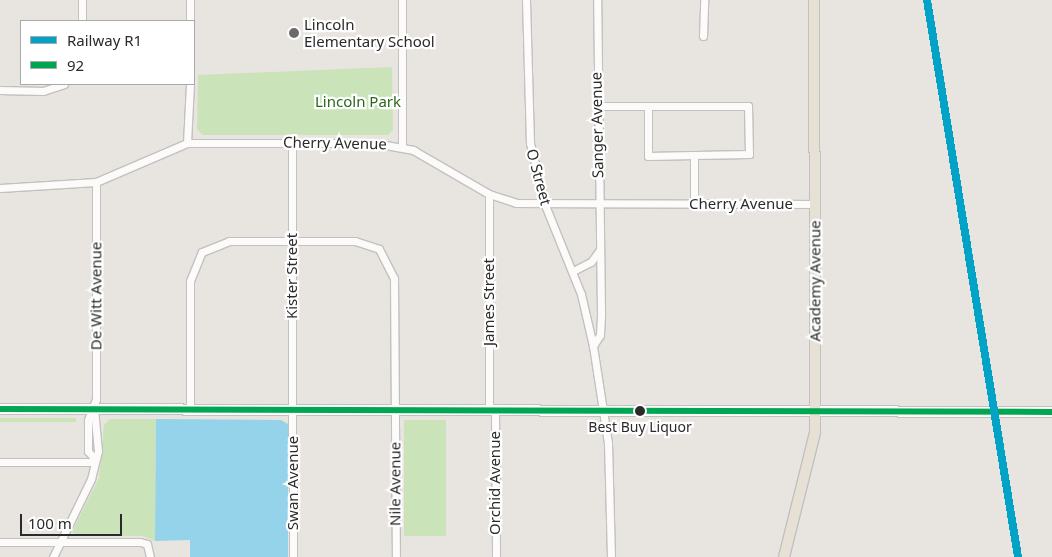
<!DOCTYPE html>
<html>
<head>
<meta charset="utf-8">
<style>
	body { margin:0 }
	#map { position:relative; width:1052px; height:557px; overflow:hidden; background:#e8e4e0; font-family:"Noto Sans",sans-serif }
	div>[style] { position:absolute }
	.green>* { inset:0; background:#cae3b9; transform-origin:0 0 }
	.water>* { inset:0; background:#94d3ea }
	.roads { filter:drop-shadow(1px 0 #c2c1c1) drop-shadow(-1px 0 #c2c1c1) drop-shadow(0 1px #c2c1c1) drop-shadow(0 -1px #c2c1c1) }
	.street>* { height:7px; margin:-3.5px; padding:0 3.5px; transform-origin:3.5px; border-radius:3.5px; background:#fcfbfa }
	.secondary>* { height:10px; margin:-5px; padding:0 5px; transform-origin:5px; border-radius:5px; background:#fcfbfa }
	.primary>* { height:10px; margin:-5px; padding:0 5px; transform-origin:5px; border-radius:5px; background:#e6e1d4 }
	.bus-1>* { height:6px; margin:-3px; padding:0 3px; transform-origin:3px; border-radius:3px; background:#00a651 }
	.rail-1>* { height:8px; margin:-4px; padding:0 4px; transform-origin:4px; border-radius:4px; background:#02a3c6 }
	.dots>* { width:14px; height:14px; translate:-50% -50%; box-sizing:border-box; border:2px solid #fff; border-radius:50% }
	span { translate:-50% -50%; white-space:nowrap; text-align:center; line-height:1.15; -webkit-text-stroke:4.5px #fff; paint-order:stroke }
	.bus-label { font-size:14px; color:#2a2a2a }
	.poi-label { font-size:15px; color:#2a2a2a }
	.left { translate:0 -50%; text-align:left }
	.park-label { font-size:15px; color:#2a671a }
	.street-label { font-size:15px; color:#2a2a2a }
	.legend { position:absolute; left:20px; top:20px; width:175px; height:65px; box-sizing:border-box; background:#fff; border:1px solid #aaa; margin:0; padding:6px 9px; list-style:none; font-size:15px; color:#2a2a2a }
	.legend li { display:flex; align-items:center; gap:10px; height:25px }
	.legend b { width:25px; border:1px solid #aaa }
	.scale { position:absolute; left:20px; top:514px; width:102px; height:22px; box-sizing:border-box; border:2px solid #2a2a2a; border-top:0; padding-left:6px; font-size:15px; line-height:18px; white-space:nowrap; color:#2a2a2a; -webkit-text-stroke:4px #fff; paint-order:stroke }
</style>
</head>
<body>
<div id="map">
	<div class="green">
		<i style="clip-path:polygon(392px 67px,393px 130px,388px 135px,203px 135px,197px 130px,198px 75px)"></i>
		<i style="left:0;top:418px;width:76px;height:4px"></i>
		<i style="clip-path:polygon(110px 419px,156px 419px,155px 541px,143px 536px,79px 536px,72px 532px,99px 478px,104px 425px)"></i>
		<i style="left:404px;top:420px;width:42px;height:116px"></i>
	</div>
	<div class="water">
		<i style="clip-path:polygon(156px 419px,281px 420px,288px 424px,288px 557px,190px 557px,190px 540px,155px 541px)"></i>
	</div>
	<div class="roads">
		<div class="street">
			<i style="left:82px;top:0;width:21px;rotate:90deg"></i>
			<i style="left:190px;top:0;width:21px;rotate:90deg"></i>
			<i style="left:402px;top:0;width:146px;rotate:90deg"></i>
			<i style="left:526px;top:0;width:143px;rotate:88.4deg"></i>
			<i style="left:530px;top:143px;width:64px;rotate:76.4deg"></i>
			<i style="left:545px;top:205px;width:96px;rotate:68deg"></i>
			<i style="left:581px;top:294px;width:53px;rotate:77deg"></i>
			<i style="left:593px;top:346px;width:98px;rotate:81.2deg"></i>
			<i style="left:608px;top:443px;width:114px;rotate:88.5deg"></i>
			<i style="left:703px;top:36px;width:36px;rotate:-88deg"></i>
			<i style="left:0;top:90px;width:43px;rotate:1.3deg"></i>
			<i style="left:43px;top:91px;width:22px;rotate:-18deg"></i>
			<i style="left:597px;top:106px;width:151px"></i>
			<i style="left:748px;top:106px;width:48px;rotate:88.8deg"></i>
			<i style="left:749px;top:154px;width:55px;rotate:179deg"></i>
			<i style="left:694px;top:155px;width:49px;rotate:90deg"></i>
			<i style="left:648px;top:106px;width:50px;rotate:90deg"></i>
			<i style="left:648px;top:156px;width:46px;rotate:-1.2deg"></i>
			<i style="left:292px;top:142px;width:415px;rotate:89.9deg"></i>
			<i style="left:187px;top:143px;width:59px;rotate:-87.1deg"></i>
			<i style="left:0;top:188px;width:96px;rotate:-3.6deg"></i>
			<i style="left:96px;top:182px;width:99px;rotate:-23.2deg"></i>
			<i style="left:187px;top:143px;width:187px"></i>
			<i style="left:374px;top:143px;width:40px;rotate:10deg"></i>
			<i style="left:413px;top:150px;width:88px;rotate:30.1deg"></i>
			<i style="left:489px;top:194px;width:28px;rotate:18deg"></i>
			<i style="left:516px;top:203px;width:299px;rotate:0.2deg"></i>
			<i style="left:489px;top:194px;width:215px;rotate:90deg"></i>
			<i style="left:573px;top:271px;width:20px;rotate:-27deg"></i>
			<i style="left:591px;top:262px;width:14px;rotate:-54deg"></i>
			<i style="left:593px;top:346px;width:13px;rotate:-58deg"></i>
			<i style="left:600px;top:335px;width:22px;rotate:-87deg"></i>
			<i style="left:601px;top:313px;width:313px;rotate:-90.7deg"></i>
			<i style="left:495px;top:409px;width:148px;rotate:89.6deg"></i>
			<i style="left:190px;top:410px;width:129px;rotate:-90deg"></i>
			<i style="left:190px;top:281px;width:31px;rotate:-68deg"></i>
			<i style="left:202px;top:252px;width:29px;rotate:-22deg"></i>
			<i style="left:229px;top:241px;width:126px"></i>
			<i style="left:355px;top:241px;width:25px;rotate:18deg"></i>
			<i style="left:379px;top:249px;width:33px;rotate:63deg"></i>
			<i style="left:394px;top:278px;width:279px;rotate:89.6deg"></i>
			<i style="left:94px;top:458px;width:9px;rotate:-131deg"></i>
			<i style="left:88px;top:451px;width:31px;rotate:-90deg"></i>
			<i style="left:88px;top:420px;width:22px;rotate:-69deg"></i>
			<i style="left:96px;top:399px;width:217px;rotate:-90deg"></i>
			<i style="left:0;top:462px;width:94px"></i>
			<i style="left:0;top:542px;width:140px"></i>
			<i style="left:140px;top:542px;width:7px;rotate:16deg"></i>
			<i style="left:147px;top:544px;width:13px;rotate:77deg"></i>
			<i style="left:53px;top:557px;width:87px;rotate:-64deg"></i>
			<i style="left:91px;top:479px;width:29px;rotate:-76deg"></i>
			<i style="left:98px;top:451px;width:42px;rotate:-95.4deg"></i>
		</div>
		<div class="secondary">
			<i style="left:0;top:409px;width:1052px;rotate:0.16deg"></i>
		</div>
		<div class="primary">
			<i style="left:784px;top:557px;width:128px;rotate:-76deg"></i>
			<i style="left:815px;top:433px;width:433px;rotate:-90.1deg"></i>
		</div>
	</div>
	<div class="bus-1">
		<i style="left:0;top:409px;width:1052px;rotate:0.16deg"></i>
	</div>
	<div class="rail-1">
		<i style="left:927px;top:0;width:564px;rotate:80.72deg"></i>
	</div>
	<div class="dots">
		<i style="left:294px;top:33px;background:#6c6b6a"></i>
		<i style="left:640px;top:411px;background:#2a2a2a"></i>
	</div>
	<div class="bus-label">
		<span style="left:640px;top:427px">Best Buy Liquor</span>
	</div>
	<div class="poi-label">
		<span class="left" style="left:304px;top:33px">Lincoln<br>Elementary School</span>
	</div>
	<div class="park-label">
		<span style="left:358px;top:102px">Lincoln Park</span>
	</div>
	<div class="street-label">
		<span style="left:597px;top:125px;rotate:-91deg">Sanger Avenue</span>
		<span style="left:335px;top:143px;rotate:1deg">Cherry Avenue</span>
		<span style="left:539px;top:177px;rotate:75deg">O Street</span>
		<span style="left:741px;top:204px">Cherry Avenue</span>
		<span style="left:292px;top:276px;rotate:-90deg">Kister Street</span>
		<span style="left:815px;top:281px;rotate:-90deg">Academy Avenue</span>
		<span style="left:96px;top:296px;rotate:-90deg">De Witt Avenue</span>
		<span style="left:489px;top:302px;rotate:-90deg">James Street</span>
		<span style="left:293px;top:483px;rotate:-90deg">Swan Avenue</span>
		<span style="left:495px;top:483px;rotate:-90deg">Orchid Avenue</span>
		<span style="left:395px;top:484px;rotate:-90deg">Nile Avenue</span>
	</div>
	<ul class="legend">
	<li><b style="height:6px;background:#02a3c6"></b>Railway R1</li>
	<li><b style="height:6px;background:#00a651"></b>92</li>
	</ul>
	<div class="scale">100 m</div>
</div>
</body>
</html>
